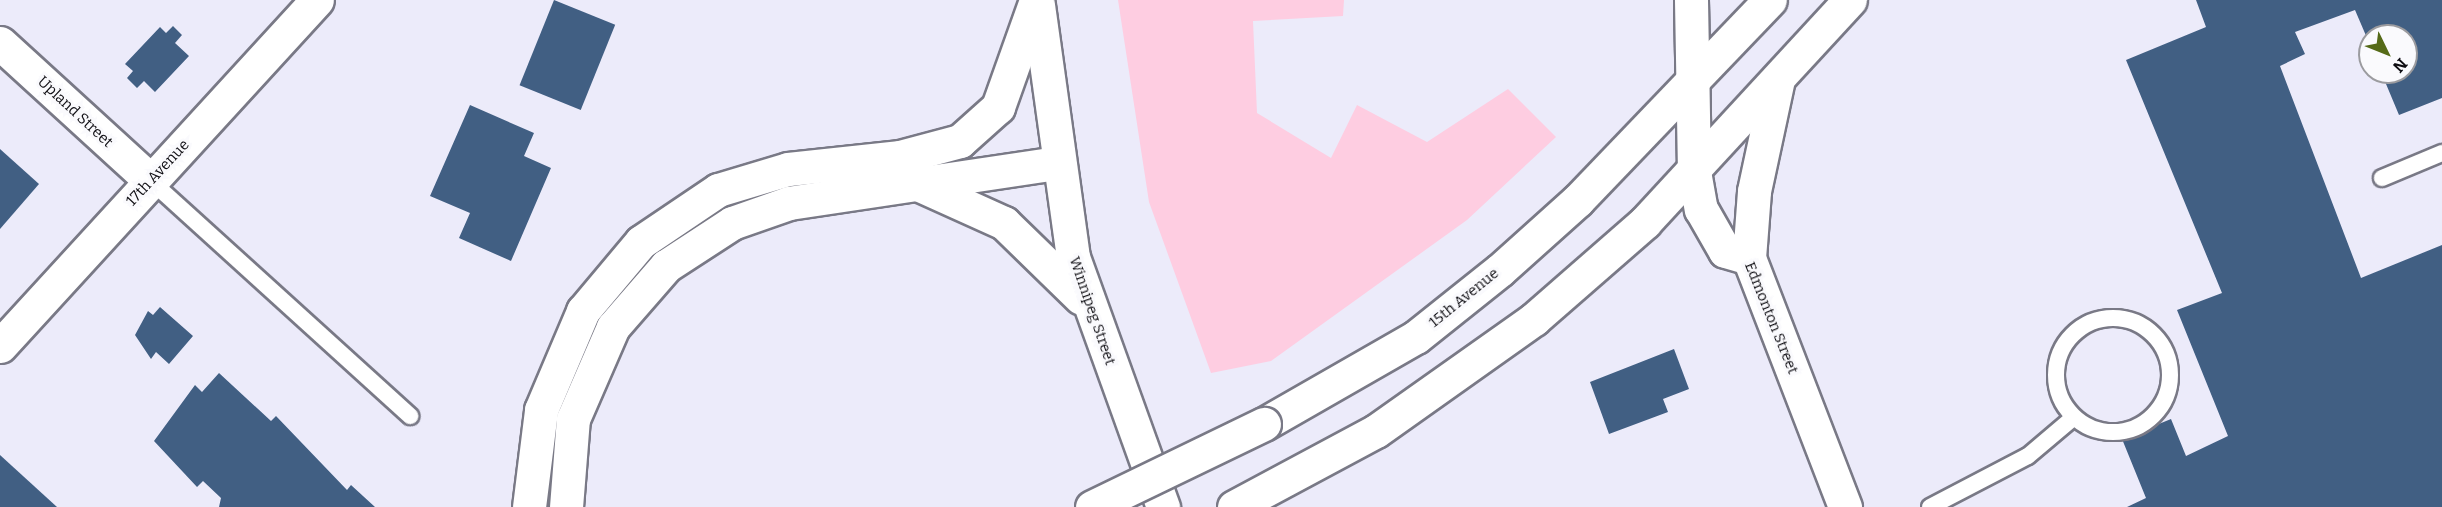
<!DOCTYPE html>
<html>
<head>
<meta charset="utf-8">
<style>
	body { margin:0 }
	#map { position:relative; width:2442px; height:507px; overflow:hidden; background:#ecebfa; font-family:Bitter,serif }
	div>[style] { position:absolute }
	.green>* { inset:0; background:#fecde1 }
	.building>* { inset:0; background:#415f83; transform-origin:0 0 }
	.roads { filter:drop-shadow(2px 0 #797986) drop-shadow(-2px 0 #797986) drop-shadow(0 2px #797986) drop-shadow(0 -2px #797986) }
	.lane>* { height:16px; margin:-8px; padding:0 8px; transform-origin:8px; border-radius:8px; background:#fff }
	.lane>.ring { margin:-8px; padding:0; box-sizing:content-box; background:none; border:16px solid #fff; border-radius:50% }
	.street>* { height:33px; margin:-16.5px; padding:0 16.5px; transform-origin:16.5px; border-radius:16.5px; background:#fff }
	.secondary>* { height:33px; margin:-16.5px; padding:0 16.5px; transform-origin:16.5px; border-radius:16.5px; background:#fff }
	.bridges { filter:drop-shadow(2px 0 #797986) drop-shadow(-2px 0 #797986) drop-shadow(0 2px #797986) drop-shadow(0 -2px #797986) }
	.secondary-bridge>* { height:33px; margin:-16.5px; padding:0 16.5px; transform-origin:16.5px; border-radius:16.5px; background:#fff }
	span { translate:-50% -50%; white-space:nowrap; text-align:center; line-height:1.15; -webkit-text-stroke:6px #fafafd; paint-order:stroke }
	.street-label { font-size:15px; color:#0d0c11 }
	.north { position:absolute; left:2358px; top:24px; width:60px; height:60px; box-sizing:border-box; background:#fafafd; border:2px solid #9b9b9f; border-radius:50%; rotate:133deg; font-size:16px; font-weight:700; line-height:24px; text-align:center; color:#0d0c11 }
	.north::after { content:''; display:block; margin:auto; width:21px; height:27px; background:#556a18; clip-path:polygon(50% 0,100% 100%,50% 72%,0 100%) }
</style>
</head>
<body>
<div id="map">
	<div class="green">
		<i style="clip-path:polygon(1118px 0,1344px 0,1343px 16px,1253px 21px,1257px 113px,1331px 158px,1357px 105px,1427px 142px,1508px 89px,1556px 137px,1467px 220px,1271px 361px,1211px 373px,1149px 202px)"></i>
	</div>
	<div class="building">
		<i style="left:554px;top:0;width:66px;height:92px;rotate:22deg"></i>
		<i style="clip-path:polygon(2196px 0,2442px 0,2442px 98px,2399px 115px,2381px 72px,2406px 72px,2406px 36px,2370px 36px,2370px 45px,2355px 10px,2295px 32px,2305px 54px,2280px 66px,2361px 278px,2442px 245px,2442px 507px,2127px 507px,2146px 498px,2122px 439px,2171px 419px,2186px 456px,2228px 436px,2177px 310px,2222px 293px,2126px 60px,2206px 27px)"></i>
		<i style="clip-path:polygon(173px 26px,182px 35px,175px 43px,189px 56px,155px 92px,144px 81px,137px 88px,127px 78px,133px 71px,125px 64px,160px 27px,166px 33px)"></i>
		<i style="clip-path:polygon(470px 105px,534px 133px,524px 156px,551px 168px,511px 261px,459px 238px,470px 213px,430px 196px)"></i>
		<i style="clip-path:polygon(0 149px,39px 184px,0 229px)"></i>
		<i style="clip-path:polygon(160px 307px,193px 336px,169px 364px,156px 352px,151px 359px,135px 335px,148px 311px,153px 315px)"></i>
		<i style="clip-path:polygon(1674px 349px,1689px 389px,1663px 399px,1668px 412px,1609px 434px,1590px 382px)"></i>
		<i style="clip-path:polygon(219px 373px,271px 421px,276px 416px,347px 490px,351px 485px,375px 507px,219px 507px,221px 498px,203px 481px,197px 487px,154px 441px,195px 385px,202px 392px)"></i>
		<i style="clip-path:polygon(0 455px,57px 507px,0 507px)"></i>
	</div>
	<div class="roads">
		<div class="lane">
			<i style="left:2382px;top:178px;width:65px;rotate:-22.6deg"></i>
			<i style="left:151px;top:181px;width:350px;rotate:42.2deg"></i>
			<i class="ring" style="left:2056px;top:318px;width:98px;height:98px"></i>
			<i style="left:1930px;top:507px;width:110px;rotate:-27.5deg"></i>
			<i style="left:2028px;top:456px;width:59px;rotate:-40.2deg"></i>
		</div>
		<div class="street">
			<i style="left:1691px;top:0;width:171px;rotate:89deg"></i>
			<i style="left:1694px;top:171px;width:39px;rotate:80deg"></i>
			<i style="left:1701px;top:209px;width:48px;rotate:60.3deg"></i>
			<i style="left:1725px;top:251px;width:25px;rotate:16deg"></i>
			<i style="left:1749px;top:258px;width:267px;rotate:68.9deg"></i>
			<i style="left:0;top:43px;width:205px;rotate:42.4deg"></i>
		</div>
		<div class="secondary">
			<i style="left:1038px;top:5px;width:254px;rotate:82.1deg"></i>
			<i style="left:1073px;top:257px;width:266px;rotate:70.2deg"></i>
			<i style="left:922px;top:186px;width:90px;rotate:24.3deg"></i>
			<i style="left:1004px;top:223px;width:107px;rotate:44.2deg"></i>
			<i style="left:1749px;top:258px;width:67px;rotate:-85.7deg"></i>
			<i style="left:1754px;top:191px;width:115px;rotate:-77.9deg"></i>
			<i style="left:0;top:346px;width:469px;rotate:-47.5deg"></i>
			<i style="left:1264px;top:424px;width:175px;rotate:-29.8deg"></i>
			<i style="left:1416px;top:337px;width:107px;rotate:-38.6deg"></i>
			<i style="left:1500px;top:270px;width:105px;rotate:-41.9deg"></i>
			<i style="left:1578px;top:200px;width:277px;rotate:-46.2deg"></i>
			<i style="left:529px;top:507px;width:98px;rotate:-82.9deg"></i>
			<i style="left:541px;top:410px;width:108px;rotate:-67deg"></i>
			<i style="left:583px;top:311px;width:90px;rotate:-50deg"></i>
			<i style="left:641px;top:242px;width:93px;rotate:-34deg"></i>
			<i style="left:718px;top:190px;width:73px;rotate:-16.7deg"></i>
			<i style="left:788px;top:169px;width:113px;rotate:-6.1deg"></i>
			<i style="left:900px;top:157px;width:62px;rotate:-14.9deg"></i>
			<i style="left:960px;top:141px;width:51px;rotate:-41.8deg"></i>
			<i style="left:998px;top:107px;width:114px;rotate:-70.4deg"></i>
			<i style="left:566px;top:507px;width:88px;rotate:-85.5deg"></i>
			<i style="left:573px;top:419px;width:100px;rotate:-66.5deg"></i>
			<i style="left:613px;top:327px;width:81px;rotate:-49deg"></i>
			<i style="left:666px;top:266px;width:79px;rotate:-33.1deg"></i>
			<i style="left:732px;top:223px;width:60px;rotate:-19.3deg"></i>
			<i style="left:789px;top:203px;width:271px;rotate:-8.5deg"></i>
			<i style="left:1234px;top:507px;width:161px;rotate:-28.2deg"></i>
			<i style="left:1376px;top:431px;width:194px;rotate:-35.3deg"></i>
			<i style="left:1534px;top:319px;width:147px;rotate:-41.1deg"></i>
			<i style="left:1645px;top:222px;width:302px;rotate:-47.3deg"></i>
		</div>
	</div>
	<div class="bridges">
		<div class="secondary-bridge">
			<i style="left:1092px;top:507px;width:191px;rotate:-25.8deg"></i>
		</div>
	</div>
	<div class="street-label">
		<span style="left:75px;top:112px;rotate:43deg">Upland Street</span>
		<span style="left:158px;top:173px;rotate:-47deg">17th Avenue</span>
		<span style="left:1464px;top:298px;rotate:-39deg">15th Avenue</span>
		<span style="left:1092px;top:311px;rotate:71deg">Winnipeg Street</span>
		<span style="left:1771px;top:318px;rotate:68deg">Edmonton Street</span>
	</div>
	<div class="north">N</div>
</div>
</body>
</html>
